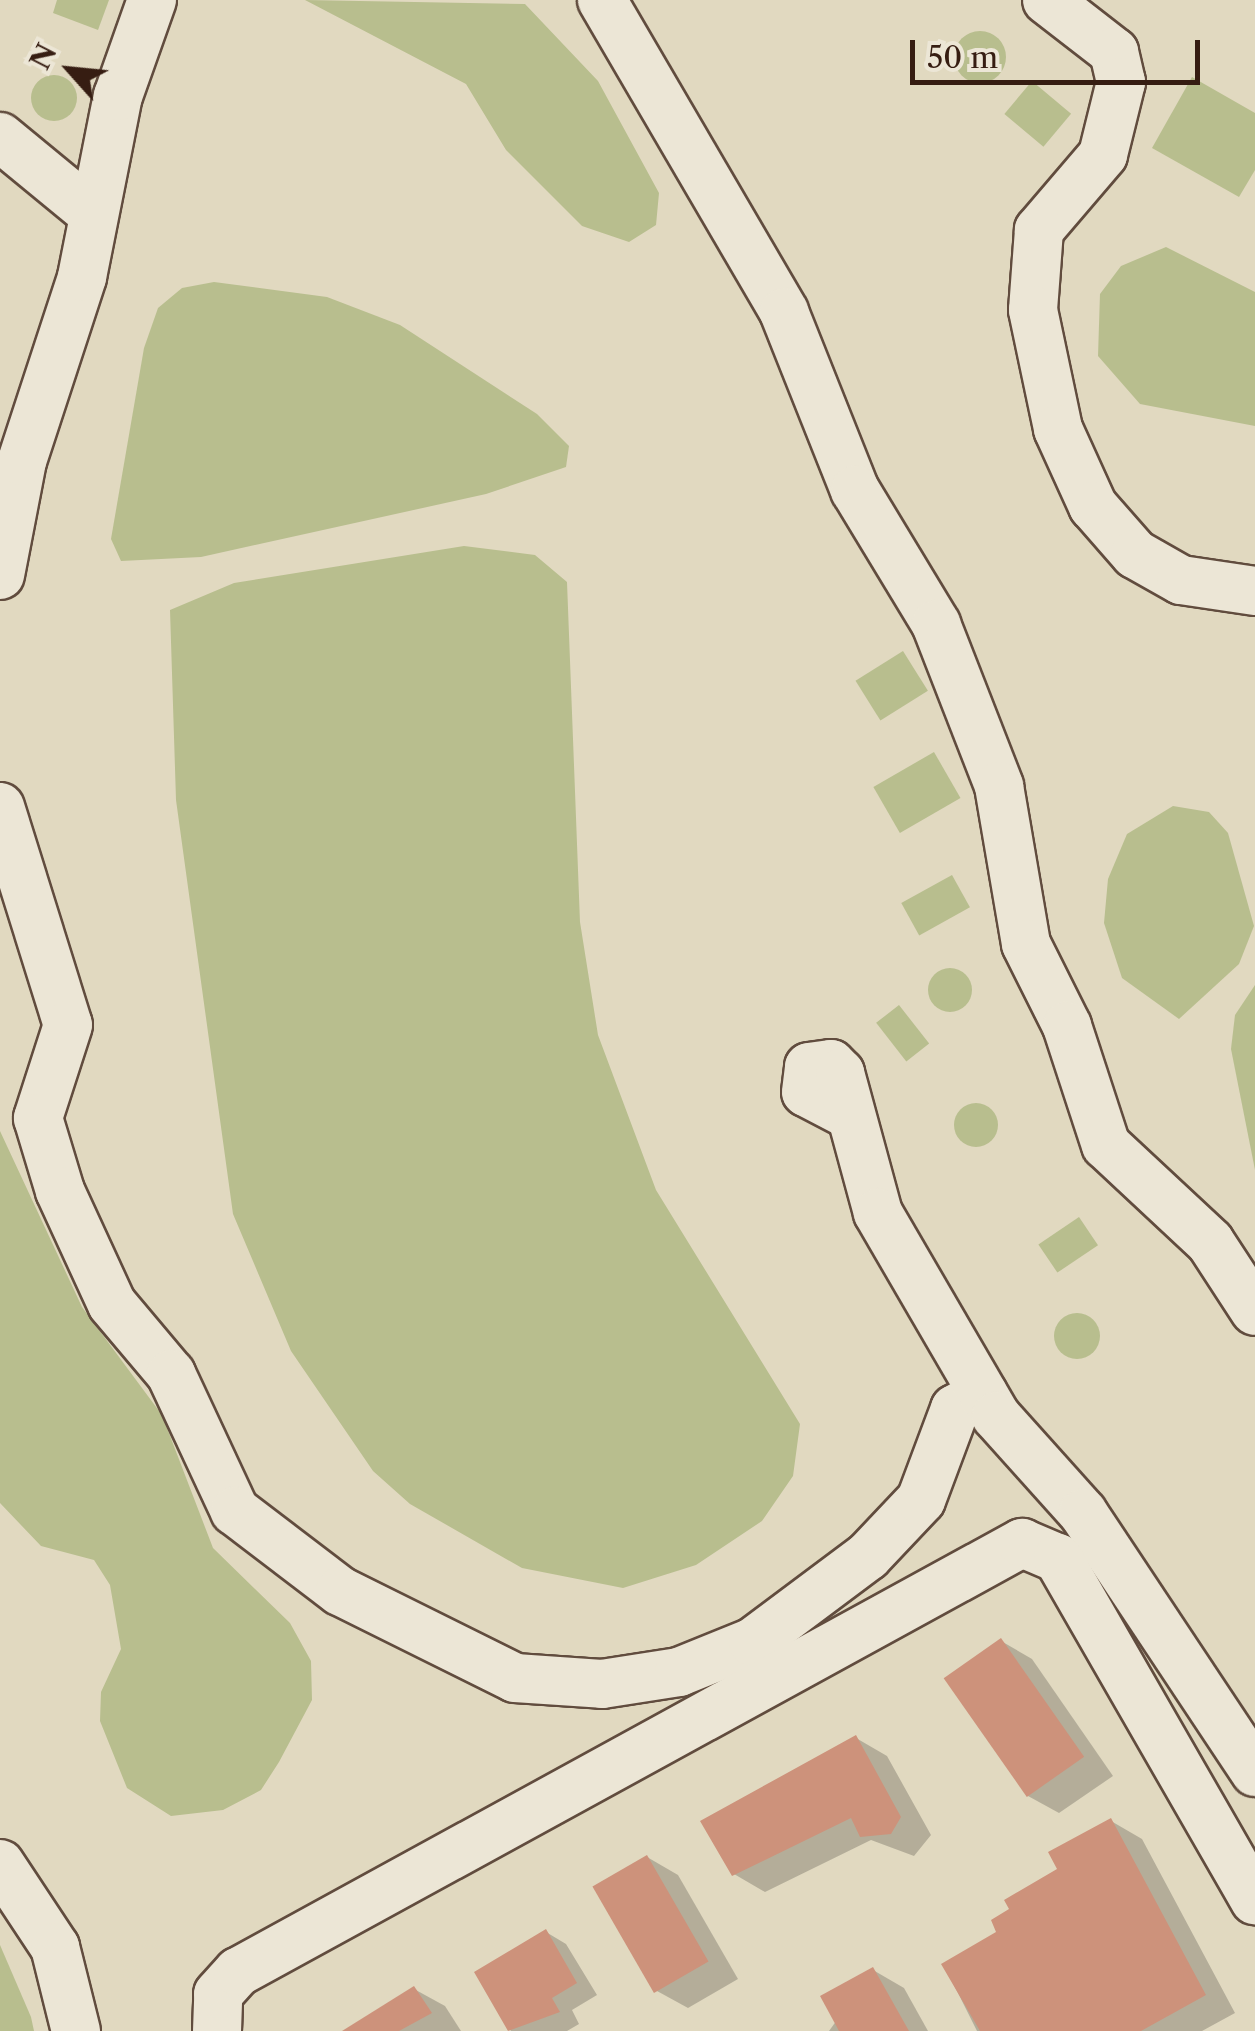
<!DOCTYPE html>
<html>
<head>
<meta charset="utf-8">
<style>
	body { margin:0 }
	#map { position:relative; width:1255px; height:2031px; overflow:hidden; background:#e1d9c0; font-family:"Libre Caslon Text",serif }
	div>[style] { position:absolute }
	.green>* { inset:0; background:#b8be8e; transform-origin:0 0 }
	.round { border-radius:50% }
	.shadow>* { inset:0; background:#0003 }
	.building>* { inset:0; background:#cd927b; transform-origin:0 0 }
	.roads { filter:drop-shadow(2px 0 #614c3e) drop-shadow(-2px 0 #614c3e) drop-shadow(0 2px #614c3e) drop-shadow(0 -2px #614c3e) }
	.minor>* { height:48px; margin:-24px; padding:0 24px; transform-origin:24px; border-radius:24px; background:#ece6d6 }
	span { translate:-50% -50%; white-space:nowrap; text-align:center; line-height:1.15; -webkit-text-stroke:9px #ece6d6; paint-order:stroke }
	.north { position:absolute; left:20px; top:20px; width:100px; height:100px; -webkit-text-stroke:8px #ece6d6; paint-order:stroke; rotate:297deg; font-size:28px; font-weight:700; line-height:40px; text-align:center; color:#361d12 }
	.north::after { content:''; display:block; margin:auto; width:35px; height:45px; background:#361d12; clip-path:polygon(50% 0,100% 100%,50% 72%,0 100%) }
	.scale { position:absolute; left:910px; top:40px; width:290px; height:45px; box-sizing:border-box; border:5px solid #361d12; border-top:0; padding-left:12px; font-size:30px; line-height:35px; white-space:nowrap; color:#361d12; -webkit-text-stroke:8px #ece6d6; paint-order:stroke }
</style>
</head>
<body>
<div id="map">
	<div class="green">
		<i style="clip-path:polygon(57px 0,109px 0,98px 30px,53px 13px)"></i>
		<i style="clip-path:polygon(305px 0,525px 4px,598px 81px,659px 193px,656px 225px,629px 242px,582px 226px,506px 150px,466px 84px)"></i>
		<i class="round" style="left:954px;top:31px;width:52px;height:52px"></i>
		<i class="round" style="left:31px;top:75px;width:46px;height:46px"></i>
		<i style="clip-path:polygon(1192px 77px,1255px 113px,1255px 170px,1239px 197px,1152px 148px)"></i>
		<i style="left:1032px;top:81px;width:51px;height:43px;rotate:40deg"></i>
		<i style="clip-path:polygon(1166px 247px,1255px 292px,1255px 426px,1140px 404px,1098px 356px,1100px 294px,1121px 266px)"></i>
		<i style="clip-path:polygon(214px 282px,327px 297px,400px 325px,537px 414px,569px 446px,566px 467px,486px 494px,201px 557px,121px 561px,111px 539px,144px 348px,158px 308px,182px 288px)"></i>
		<i style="clip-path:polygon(464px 546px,535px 555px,567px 582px,580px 922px,598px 1035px,656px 1190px,800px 1424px,793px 1476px,762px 1521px,696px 1565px,623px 1588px,522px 1568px,410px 1504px,373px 1471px,291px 1351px,233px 1214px,176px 800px,170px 610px,234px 583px)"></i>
		<i style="left:903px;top:651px;width:47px;height:56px;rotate:58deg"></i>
		<i style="left:934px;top:752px;width:53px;height:70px;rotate:60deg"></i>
		<i style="clip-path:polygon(1173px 806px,1209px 812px,1228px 833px,1254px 926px,1239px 964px,1179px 1019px,1122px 978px,1104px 923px,1108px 879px,1127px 834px)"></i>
		<i style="left:952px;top:875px;width:37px;height:58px;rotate:61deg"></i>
		<i class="round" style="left:928px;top:968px;width:44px;height:44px"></i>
		<i style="clip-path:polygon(1255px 985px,1255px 1170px,1231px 1049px,1235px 1015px)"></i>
		<i style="left:899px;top:1005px;width:49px;height:29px;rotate:52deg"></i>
		<i class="round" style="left:954px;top:1103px;width:44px;height:44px"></i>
		<i style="clip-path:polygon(0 1131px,82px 1307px,162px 1415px,213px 1548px,290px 1623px,311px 1661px,312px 1700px,279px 1762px,261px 1790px,223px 1810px,171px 1816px,127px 1788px,100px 1721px,101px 1692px,121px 1649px,110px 1585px,94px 1560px,41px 1546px,0 1503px)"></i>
		<i style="left:1079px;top:1217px;width:34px;height:49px;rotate:56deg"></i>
		<i class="round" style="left:1054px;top:1313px;width:46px;height:46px"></i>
		<i style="clip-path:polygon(0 1945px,31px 2017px,34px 2031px,0 2031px)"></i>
	</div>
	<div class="shadow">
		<i style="clip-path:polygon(1001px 1641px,1032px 1659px,1113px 1776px,1059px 1813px,1028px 1796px)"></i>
		<i style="clip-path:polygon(856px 1738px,887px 1756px,931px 1835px,914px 1856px,871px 1840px,765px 1892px,734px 1874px)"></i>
		<i style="clip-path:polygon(1111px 1821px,1142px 1839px,1235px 2013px,1202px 2031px,977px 2031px,944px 1965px,999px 1933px)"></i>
		<i style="clip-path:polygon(647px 1857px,678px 1875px,738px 1979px,688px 2008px,657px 1991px)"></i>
		<i style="clip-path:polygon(546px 1932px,566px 1944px,597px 1995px,572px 2010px,579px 2024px,567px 2031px,511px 2031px,477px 1973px)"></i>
		<i style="clip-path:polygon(873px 1970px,904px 1988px,928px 2031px,829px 2031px)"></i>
		<i style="clip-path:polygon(414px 1989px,445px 2006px,461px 2031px,347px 2031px)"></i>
	</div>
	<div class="building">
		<i style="left:1001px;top:1638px;width:145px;height:70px;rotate:55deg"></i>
		<i style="clip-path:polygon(856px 1735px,901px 1817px,891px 1834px,860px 1837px,851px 1818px,732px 1876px,700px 1821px)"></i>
		<i style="clip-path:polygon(1111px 1818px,1206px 1995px,1141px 2031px,980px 2031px,941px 1964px,996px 1932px,991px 1920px,1009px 1909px,1004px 1900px,1057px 1869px,1048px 1852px)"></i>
		<i style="left:647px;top:1855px;width:123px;height:63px;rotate:60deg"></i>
		<i style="clip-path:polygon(546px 1929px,577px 1983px,552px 1998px,560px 2012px,508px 2031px,474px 1972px)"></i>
		<i style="clip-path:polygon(873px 1967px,909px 2031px,839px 2031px,820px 1996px)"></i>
		<i style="clip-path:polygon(414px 1986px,432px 2013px,399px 2031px,342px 2031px)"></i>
	</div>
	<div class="roads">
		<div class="minor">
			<i style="left:602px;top:0;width:361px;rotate:59.7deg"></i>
			<i style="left:784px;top:312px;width:192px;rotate:68.3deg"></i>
			<i style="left:855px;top:490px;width:157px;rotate:58.8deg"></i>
			<i style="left:936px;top:624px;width:174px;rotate:68.7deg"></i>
			<i style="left:999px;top:786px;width:160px;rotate:80.3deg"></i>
			<i style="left:1026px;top:944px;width:92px;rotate:63.4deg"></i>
			<i style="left:1067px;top:1026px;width:125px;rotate:71.9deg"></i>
			<i style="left:1106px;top:1145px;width:142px;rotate:43deg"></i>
			<i style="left:1210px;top:1242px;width:82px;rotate:56.9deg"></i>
			<i style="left:1047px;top:0;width:85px;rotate:37.8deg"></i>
			<i style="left:1114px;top:52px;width:31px;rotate:77deg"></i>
			<i style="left:1121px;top:82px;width:75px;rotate:103.9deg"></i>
			<i style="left:1103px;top:155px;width:99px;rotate:130.5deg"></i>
			<i style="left:1039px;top:230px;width:80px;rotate:94.3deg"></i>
			<i style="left:1033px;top:310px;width:122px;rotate:78.1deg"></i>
			<i style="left:1058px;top:429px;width:85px;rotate:65.6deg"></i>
			<i style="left:1093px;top:506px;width:64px;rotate:48.8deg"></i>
			<i style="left:1135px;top:554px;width:53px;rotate:29.5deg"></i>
			<i style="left:1181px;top:580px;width:75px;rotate:8.5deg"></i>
			<i style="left:0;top:137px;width:118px;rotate:39.5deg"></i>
			<i style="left:0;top:575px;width:116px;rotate:-79.1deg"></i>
			<i style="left:22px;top:461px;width:194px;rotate:-71.9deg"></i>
			<i style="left:82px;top:277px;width:185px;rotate:-78.8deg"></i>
			<i style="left:118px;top:96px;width:102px;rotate:-70.5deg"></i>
			<i style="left:0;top:807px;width:228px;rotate:72.7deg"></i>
			<i style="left:68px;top:1025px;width:98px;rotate:107.9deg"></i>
			<i style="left:38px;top:1118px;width:76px;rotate:73.2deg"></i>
			<i style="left:60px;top:1191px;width:124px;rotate:65.3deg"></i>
			<i style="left:112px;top:1304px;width:92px;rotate:49.9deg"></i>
			<i style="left:171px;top:1374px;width:151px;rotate:65deg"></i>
			<i style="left:235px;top:1511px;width:132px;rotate:37.3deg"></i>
			<i style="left:340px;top:1591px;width:195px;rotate:26.4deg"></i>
			<i style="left:515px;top:1678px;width:87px;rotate:3.9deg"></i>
			<i style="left:602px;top:1684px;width:78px;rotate:-8.9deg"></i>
			<i style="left:679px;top:1672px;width:80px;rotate:-22.1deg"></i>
			<i style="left:753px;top:1642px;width:144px;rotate:-36.8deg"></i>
			<i style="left:868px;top:1556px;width:77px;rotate:-46.6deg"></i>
			<i style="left:921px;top:1500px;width:97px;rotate:-69.5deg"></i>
			<i style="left:955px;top:1409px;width:32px;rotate:-28deg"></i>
			<i style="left:848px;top:1114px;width:47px;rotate:-152.4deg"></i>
			<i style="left:806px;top:1092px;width:25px;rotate:-83deg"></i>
			<i style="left:809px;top:1067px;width:22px;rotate:-8deg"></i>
			<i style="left:831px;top:1064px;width:13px;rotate:45deg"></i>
			<i style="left:840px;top:1073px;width:145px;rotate:74.8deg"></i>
			<i style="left:878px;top:1213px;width:235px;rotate:59.8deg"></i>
			<i style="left:996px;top:1416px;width:130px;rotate:48.1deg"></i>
			<i style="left:1083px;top:1513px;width:311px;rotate:56.4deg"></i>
			<i style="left:0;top:1864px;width:100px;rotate:56.5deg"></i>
			<i style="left:55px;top:1947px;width:87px;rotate:76deg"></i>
			<i style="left:217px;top:2031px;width:37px;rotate:-88deg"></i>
			<i style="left:218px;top:1994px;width:30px;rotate:-48deg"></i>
			<i style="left:238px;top:1972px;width:894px;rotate:-28.69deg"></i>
			<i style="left:1022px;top:1543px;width:39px;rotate:23deg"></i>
			<i style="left:1058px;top:1558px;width:395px;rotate:60.1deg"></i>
		</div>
	</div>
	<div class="north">N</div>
	<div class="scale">50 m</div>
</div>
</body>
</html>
